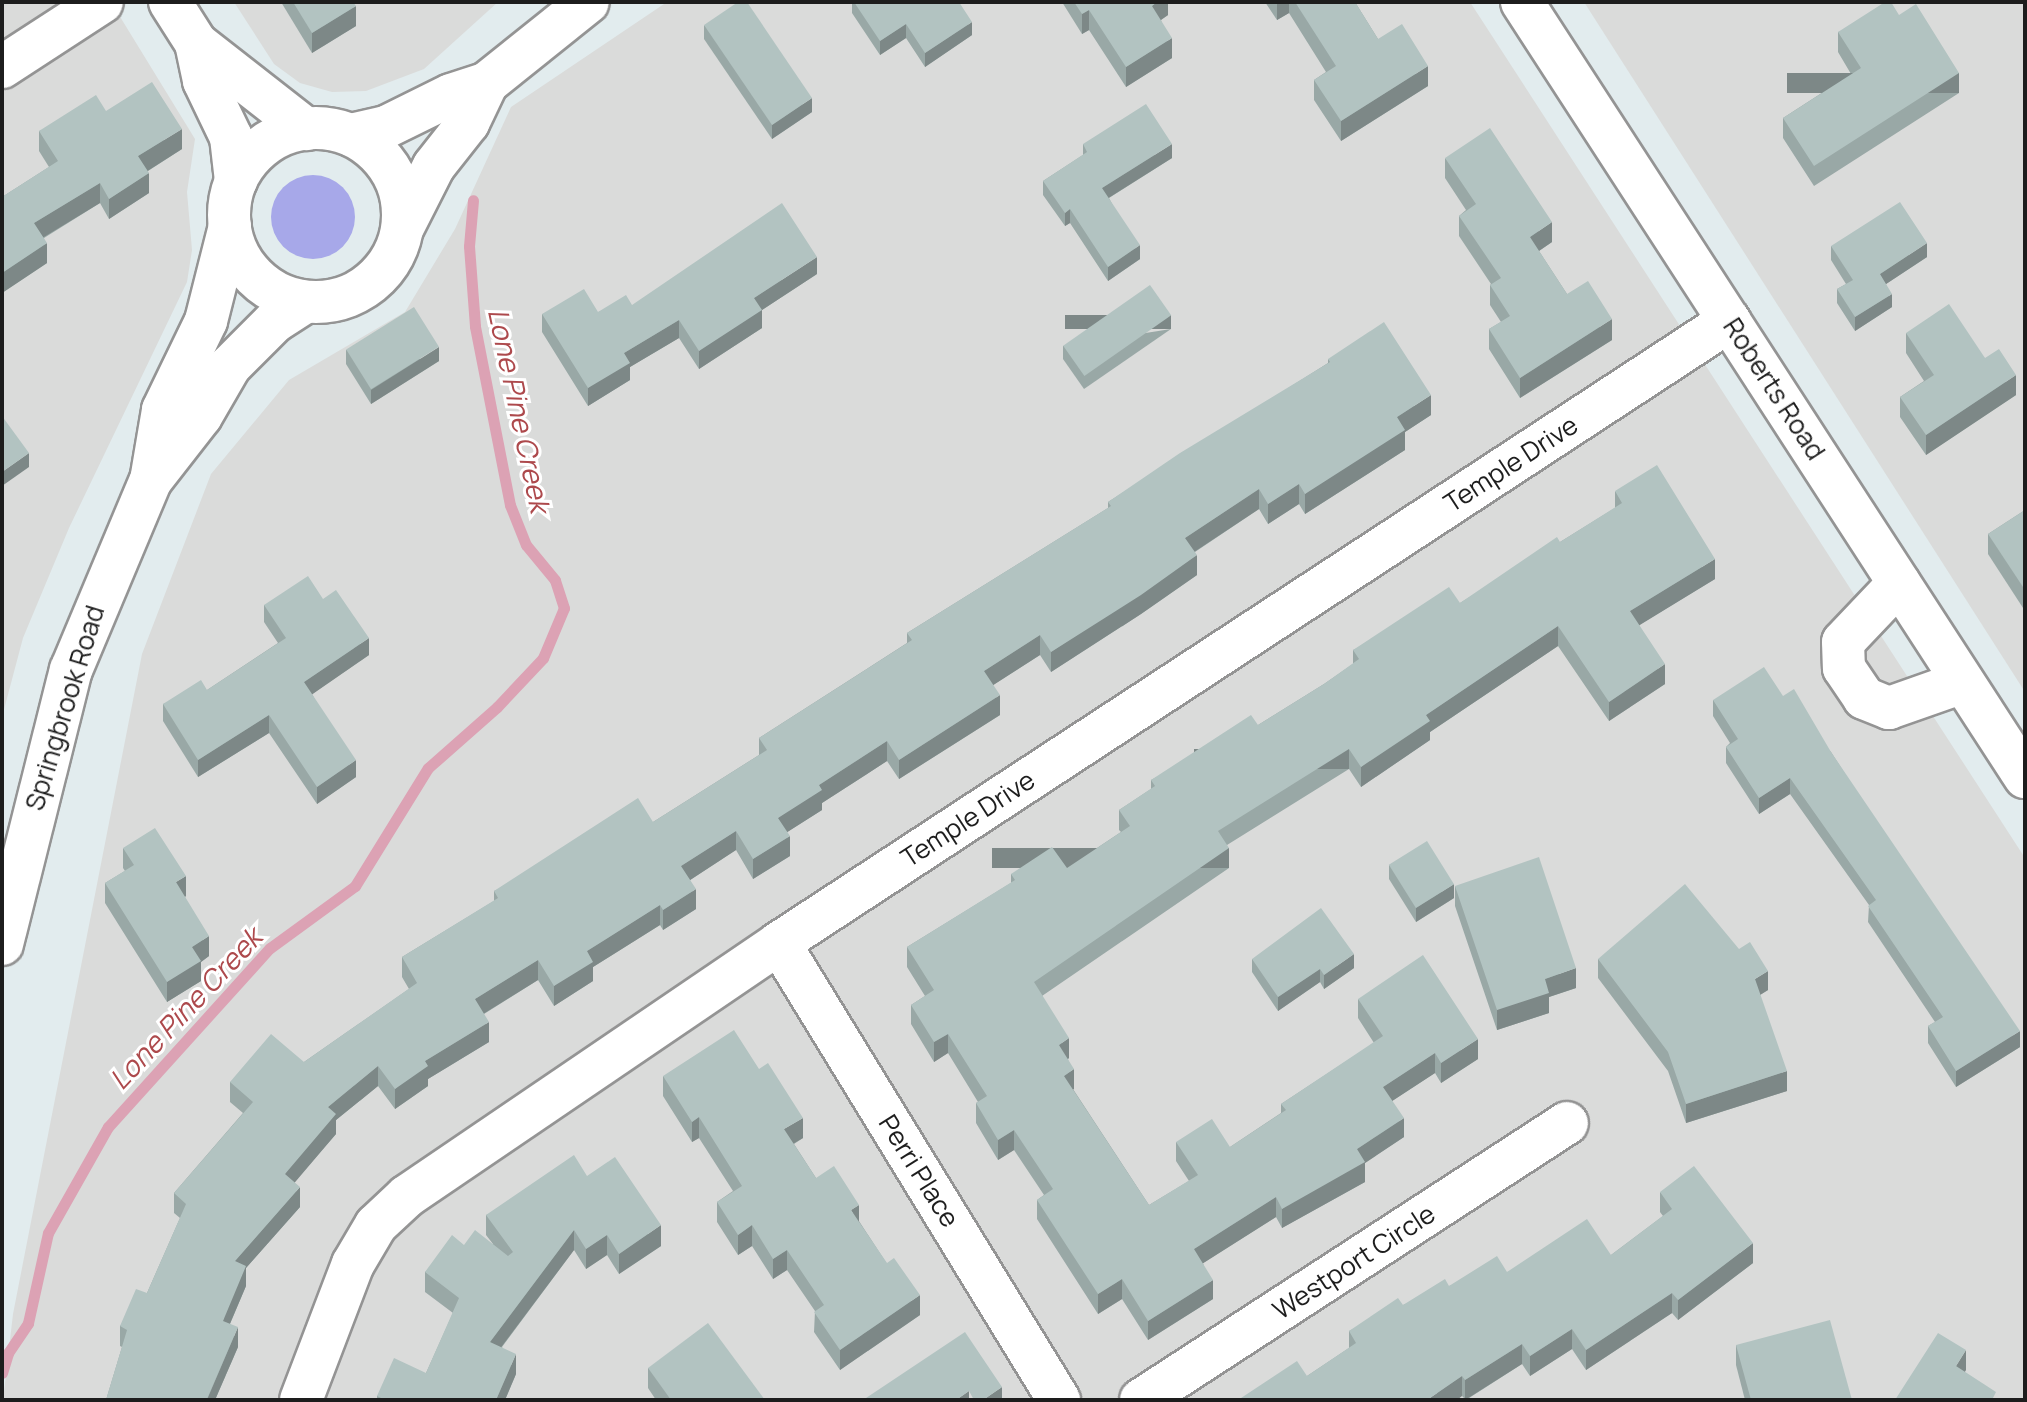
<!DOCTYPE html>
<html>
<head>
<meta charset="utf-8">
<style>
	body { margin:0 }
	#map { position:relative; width:2027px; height:1402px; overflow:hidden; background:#e2ecee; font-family:Manrope,sans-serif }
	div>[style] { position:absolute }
	.residential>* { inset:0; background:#dadbda }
	.grass>* { inset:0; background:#a7a8e9 }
	.round { border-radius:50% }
	.stream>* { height:11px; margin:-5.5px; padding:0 5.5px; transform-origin:5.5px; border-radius:5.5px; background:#dca2b4 }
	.roads { filter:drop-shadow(2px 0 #949494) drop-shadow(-2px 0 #949494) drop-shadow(0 2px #949494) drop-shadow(0 -2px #949494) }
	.minor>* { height:42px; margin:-21px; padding:0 21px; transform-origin:21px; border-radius:21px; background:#fff }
	.minor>.ring { margin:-21px; padding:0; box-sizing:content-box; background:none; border:42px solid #fff; border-radius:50% }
	.wall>* { inset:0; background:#99a8a6 }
	.shaded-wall>* { inset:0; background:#7d8887; transform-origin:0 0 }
	.building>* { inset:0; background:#b2c3c1; transform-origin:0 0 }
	span { translate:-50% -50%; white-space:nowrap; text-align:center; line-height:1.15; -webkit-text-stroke:6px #fff; paint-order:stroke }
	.street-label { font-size:26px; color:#1d1d1d }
	.water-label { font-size:28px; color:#ad494c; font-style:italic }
	.frame { position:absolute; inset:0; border:4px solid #1d1d1d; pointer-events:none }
</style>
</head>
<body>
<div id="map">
	<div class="residential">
		<i style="clip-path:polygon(2px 2px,111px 2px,195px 139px,187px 192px,192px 250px,187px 282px,69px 528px,23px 638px,2px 717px)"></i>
		<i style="clip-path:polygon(234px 2px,498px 2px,424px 69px,366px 91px,332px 92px,300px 83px,274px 64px)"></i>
		<i style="clip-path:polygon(667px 2px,1470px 2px,2025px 858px,2025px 1400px,3px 1400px,13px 1314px,142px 654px,211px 474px,289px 380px,405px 312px,455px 229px,511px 107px)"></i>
		<i style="clip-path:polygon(1584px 2px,2025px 2px,2025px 692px)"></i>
	</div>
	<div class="grass">
		<i class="round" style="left:271px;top:175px;width:84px;height:84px"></i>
	</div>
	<div class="stream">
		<i style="left:2px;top:1373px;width:21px;rotate:-73deg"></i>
		<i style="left:8px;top:1353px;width:36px;rotate:-56deg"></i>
		<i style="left:28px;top:1323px;width:92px;rotate:-77.5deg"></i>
		<i style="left:48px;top:1233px;width:122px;rotate:-60.5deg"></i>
		<i style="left:108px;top:1127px;width:241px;rotate:-47.9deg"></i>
		<i style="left:270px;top:948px;width:105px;rotate:-36.1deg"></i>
		<i style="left:355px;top:886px;width:139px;rotate:-58.3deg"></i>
		<i style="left:428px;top:768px;width:92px;rotate:-41.5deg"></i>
		<i style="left:497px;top:707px;width:67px;rotate:-46.8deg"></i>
		<i style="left:543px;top:658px;width:54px;rotate:-67.2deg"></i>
		<i style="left:564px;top:608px;width:29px;rotate:-108deg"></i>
		<i style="left:555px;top:580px;width:45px;rotate:-129.6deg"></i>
		<i style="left:526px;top:545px;width:43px;rotate:-111.8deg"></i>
		<i style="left:510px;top:505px;width:182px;rotate:-101.1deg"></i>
		<i style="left:475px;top:326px;width:80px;rotate:-94.3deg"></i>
		<i style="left:469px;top:246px;width:46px;rotate:-85deg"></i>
	</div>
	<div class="roads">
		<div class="minor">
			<i style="left:170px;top:2px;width:49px;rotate:57.6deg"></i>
			<i style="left:196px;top:43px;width:39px;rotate:78deg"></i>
			<i style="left:204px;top:81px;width:62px;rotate:64.3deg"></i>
			<i style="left:231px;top:137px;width:44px;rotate:83.5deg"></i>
			<i style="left:1522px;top:2px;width:924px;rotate:57.02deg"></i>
			<i style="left:196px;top:43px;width:140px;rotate:38deg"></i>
			<i style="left:2px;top:67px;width:119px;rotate:-33deg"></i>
			<i class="ring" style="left:229px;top:128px;width:132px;height:132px"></i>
			<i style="left:351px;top:135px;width:36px;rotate:-13deg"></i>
			<i style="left:386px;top:127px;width:72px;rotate:-26.2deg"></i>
			<i style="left:451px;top:95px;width:38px;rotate:-18deg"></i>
			<i style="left:487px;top:83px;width:129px;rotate:-38.7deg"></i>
			<i style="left:403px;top:227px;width:68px;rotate:-63.1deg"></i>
			<i style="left:434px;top:166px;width:55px;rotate:-51.7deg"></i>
			<i style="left:468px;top:123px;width:44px;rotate:-64.6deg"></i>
			<i style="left:152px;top:475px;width:66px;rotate:-80.4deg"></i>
			<i style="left:163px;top:410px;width:99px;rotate:-64.2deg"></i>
			<i style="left:206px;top:321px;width:98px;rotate:-75.8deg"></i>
			<i style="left:1899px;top:583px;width:81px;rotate:133.5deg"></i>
			<i style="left:1843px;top:642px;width:26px;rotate:88deg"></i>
			<i style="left:1844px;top:668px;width:36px;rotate:56deg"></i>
			<i style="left:1864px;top:698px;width:27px;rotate:22deg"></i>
			<i style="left:1889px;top:708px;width:78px;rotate:-19.4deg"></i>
			<i style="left:779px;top:943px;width:536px;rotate:58.5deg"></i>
			<i style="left:2px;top:944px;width:283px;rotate:-75.9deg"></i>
			<i style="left:71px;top:670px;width:206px;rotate:-67.2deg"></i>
			<i style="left:151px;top:480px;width:81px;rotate:-52deg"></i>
			<i style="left:201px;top:416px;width:58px;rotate:-59.9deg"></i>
			<i style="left:230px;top:366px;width:62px;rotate:-45deg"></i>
			<i style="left:274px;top:322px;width:37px;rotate:-33deg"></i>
			<i style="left:301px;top:1400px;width:146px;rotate:-69.1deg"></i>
			<i style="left:353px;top:1264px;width:45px;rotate:-59.5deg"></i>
			<i style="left:376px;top:1225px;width:42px;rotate:-43.1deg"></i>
			<i style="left:407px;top:1196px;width:450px;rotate:-34.2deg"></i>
			<i style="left:779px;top:943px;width:1136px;rotate:-33.21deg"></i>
			<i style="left:1141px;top:1400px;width:508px;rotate:-33.03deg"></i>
		</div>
	</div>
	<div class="wall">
		<i style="clip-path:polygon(281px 2px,353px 2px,356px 26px,312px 53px)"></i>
		<i style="clip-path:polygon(852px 2px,959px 2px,972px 35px,925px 67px,906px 38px,880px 55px,852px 13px)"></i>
		<i style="clip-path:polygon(1062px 2px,1168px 2px,1168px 15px,1161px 20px,1172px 58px,1126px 87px,1089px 30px,1082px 34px)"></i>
		<i style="clip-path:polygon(1265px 2px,1355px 2px,1378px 39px,1428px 86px,1341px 141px,1314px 100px,1314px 80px,1326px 72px,1289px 13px,1277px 20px)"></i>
		<i style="clip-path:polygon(1899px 15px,1959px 93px,1814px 186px,1783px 138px,1783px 118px,1851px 74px,1838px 52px,1838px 32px)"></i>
		<i style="clip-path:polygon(704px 25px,812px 112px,772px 139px,704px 39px)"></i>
		<i style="clip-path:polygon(106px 111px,182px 149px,148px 171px,149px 193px,109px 219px,100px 203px,44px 238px,47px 263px,2px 293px,2px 197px,49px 167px,39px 151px,39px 131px)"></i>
		<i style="clip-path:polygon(1083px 144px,1172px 158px,1109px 198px,1140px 259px,1108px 281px,1070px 223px,1065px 226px,1043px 195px,1043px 181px,1083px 155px)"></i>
		<i style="clip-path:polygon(1445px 158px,1552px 242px,1539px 251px,1567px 294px,1612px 340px,1520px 398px,1489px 349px,1489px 329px,1501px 322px,1490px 305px,1490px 285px,1491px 284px,1459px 236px,1459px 216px,1466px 210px,1445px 178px)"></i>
		<i style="clip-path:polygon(1831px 246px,1927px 257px,1886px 284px,1892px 307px,1855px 331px,1837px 303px,1837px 289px,1846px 284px,1831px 260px)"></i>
		<i style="clip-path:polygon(817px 274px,762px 310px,762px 328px,699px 369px,679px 338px,630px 367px,630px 380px,588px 406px,542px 332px,542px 314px,598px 312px)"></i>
		<i style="clip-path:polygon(1171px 329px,1084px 389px,1063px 359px,1063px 346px)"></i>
		<i style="clip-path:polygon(1906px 333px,1985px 358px,2016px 395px,1926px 455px,1900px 417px,1900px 397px,1924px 381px,1906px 353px)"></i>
		<i style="clip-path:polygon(346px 350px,439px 361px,371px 404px,346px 364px)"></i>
		<i style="clip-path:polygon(1328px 359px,1431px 415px,1405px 432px,1405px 450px,1305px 514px,1299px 504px,1268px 524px,1259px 509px,1195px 552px,1197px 575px,1141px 614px,1051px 672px,1040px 655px,993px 685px,1000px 715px,899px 779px,887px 761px,822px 803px,822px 810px,787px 832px,790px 856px,753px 879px,736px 850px,690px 880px,696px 909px,663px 930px,660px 925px,593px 967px,593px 981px,554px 1006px,538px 980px,484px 1014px,489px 1042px,428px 1079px,428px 1086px,395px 1109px,378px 1086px,336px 1120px,336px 1134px,294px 1182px,300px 1207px,246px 1268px,246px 1286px,230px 1324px,238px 1347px,215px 1400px,106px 1400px,122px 1347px,120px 1346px,120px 1326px,147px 1293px,180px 1218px,174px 1213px,174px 1193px,243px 1113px,230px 1102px,230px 1082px,304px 1062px,409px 989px,402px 977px,402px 957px,494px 901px,494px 891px,653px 822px,759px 755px,759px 738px,907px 643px,907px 633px,1108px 508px,1108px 502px,1328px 363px)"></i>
		<i style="clip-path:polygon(1615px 491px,1715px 579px,1639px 625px,1665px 684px,1609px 721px,1558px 646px,1430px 732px,1430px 740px,1361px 787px,1349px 769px,1227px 845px,1229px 868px,1042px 996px,1069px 1058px,1068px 1059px,1074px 1089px,1073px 1089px,1149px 1205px,1189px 1181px,1176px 1161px,1176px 1142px,1230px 1147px,1281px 1113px,1281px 1104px,1374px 1043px,1358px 1018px,1358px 999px,1478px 1059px,1441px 1083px,1435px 1073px,1392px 1101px,1404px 1137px,1365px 1163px,1365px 1182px,1282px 1228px,1276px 1217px,1203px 1263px,1213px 1299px,1148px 1340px,1122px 1299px,1098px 1314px,1037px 1219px,1037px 1200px,1044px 1195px,1014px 1150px,998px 1160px,976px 1123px,976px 1103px,978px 1102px,948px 1053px,934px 1062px,911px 1024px,911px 1005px,925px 996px,907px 967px,907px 947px,1011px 883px,1011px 874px,1067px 868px,1121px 832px,1119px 830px,1119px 810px,1151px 789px,1151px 780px,1258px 725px,1324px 684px,1353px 664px,1353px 650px,1460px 603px,1560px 542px,1615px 508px)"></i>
		<i style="clip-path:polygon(2025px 510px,2025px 611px,1988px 554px,1988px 534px)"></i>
		<i style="clip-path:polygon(323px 599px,369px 655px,312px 694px,356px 777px,317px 804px,269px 733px,198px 777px,163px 721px,163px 704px,207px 690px,278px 643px,264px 622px,264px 605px)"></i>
		<i style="clip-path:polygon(1783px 696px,1831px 752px,2020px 1047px,1956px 1087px,1928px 1043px,1928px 1026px,1935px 1022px,1868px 922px,1869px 905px,1790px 794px,1759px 814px,1726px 763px,1726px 747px,1730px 743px,1713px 716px,1713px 700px)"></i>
		<i style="clip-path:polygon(123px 848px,186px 896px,185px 897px,209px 956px,201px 962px,201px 981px,167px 1002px,105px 903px,105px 883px,125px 871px,123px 868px)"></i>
		<i style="clip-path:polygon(1389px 865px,1454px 898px,1416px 922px,1389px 879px)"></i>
		<i style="clip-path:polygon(1455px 886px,1576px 988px,1549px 997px,1549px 1013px,1497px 1030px,1455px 906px)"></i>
		<i style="clip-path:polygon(1252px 959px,1354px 968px,1324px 989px,1320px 982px,1278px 1011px,1252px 972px)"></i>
		<i style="clip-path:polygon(1598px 959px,1768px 990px,1760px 995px,1787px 1091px,1686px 1123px,1668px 1071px,1598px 978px)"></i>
		<i style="clip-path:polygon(663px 1076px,803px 1138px,794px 1144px,816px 1178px,859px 1221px,920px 1315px,840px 1370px,814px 1332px,815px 1311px,787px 1270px,773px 1279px,752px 1246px,738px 1255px,717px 1222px,717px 1202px,733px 1191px,699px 1138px,692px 1142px,663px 1096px)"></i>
		<i style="clip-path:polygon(587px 1176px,661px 1246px,619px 1274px,607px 1255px,586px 1269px,574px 1250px,502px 1347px,516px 1374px,505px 1400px,377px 1400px,377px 1396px,426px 1373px,453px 1313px,425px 1292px,425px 1272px,464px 1245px,493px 1244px,486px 1235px,486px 1215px)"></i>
		<i style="clip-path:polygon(1660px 1192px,1753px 1263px,1678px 1320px,1672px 1313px,1586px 1370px,1572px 1349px,1530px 1376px,1522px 1364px,1466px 1400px,1462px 1396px,1307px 1376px,1349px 1348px,1349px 1331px,1403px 1305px,1449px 1286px,1507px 1272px,1611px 1255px,1663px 1216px,1660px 1212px)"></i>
		<i style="clip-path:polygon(1736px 1345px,1852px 1400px,1745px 1400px,1736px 1365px)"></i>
		<i style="clip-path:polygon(648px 1368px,765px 1400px,656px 1400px,648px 1388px)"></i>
	</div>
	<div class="shaded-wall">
		<i style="clip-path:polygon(1157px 2px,1168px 2px,1168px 15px,1152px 26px,1152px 6px)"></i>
		<i style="clip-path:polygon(1277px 2px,1289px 2px,1289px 13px,1277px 20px)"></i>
		<i style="clip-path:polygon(356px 6px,356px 26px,312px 53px,312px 33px)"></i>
		<i style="clip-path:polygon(1089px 10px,1089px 30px,1082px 34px,1082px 14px)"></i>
		<i style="clip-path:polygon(972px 22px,972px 35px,925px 67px,925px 53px)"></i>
		<i style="clip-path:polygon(906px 24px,906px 38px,880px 55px,880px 41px)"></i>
		<i style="clip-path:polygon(1172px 38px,1172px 58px,1126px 87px,1126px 67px)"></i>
		<i style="clip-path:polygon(1428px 66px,1428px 86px,1341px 141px,1341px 121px)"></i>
		<i style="left:1959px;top:73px;width:20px;height:172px;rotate:90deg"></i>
		<i style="clip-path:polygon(812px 98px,812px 112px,772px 139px,772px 125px)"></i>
		<i style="clip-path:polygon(182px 129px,182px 149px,138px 177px,138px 156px)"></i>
		<i style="clip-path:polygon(1172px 144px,1172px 158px,1102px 202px,1102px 188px)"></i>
		<i style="clip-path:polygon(149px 173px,149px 193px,109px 219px,109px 199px)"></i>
		<i style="clip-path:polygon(100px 183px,100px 203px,34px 243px,34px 223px)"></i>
		<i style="clip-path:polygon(1070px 209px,1070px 223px,1065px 226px,1065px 213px)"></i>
		<i style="clip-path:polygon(1552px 222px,1552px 242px,1530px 257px,1530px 237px)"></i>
		<i style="clip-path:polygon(47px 243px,47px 263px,2px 293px,2px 273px)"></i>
		<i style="clip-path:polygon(1927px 243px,1927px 257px,1880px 288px,1880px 274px)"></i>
		<i style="clip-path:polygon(1140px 245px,1140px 259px,1108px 281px,1108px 267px)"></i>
		<i style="clip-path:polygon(817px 257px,817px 274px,762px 310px,762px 328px,699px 369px,699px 351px,754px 298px)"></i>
		<i style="clip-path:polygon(1892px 294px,1892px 307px,1855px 331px,1855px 317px)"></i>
		<i style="left:1171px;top:315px;width:14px;height:106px;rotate:90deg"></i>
		<i style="clip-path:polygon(1612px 319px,1612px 340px,1520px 398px,1520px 378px)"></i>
		<i style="clip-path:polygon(679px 320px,679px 338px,630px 367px,630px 380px,588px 406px,588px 388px,624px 353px)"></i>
		<i style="clip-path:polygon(439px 347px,439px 361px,371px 404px,371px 390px)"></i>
		<i style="clip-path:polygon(2016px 375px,2016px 395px,1926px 455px,1926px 435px)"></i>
		<i style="clip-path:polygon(1431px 395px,1431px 415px,1405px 432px,1405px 450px,1305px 514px,1305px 494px,1397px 417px)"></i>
		<i style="clip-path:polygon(29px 453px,29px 467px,2px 486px,2px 472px)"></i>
		<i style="clip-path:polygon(1299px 484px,1299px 504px,1268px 524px,1268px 504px)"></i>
		<i style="clip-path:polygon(1259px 489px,1259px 509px,1185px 558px,1185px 538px)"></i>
		<i style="clip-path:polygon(1197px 555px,1197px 575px,1141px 614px,1051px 672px,1051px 652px)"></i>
		<i style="clip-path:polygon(1715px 559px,1715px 579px,1630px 631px,1630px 611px)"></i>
		<i style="clip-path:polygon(1558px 626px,1558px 646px,1430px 732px,1430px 740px,1361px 787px,1361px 767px,1426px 715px)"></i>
		<i style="clip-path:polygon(1040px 635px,1040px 655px,984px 691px,984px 671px)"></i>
		<i style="clip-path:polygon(369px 638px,369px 655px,304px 700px,304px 682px)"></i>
		<i style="clip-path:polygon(1665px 664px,1665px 684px,1609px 721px,1609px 702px)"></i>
		<i style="clip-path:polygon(1000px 695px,1000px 715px,899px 779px,899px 760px)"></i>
		<i style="clip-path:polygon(269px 715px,269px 733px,198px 777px,198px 760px)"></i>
		<i style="clip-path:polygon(887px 741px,887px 761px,822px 803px,822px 810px,778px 838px,778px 818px,819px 785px)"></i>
		<i style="left:1349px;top:749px;width:20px;height:155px;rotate:90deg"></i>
		<i style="clip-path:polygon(356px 760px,356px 777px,317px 804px,317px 787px)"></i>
		<i style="clip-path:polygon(1790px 778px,1790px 794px,1759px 814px,1759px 798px)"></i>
		<i style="clip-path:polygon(736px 831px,736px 850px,681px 886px,681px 866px)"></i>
		<i style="clip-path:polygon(790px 836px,790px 856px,753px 879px,753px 859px)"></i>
		<i style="left:1229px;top:848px;width:20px;height:237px;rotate:90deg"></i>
		<i style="clip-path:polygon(186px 876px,186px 896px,176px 902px,176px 882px)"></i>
		<i style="clip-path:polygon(1454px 884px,1454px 898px,1416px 922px,1416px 908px)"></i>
		<i style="clip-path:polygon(696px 889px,696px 909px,663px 930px,663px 910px)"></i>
		<i style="clip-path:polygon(660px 905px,660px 925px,593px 967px,593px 981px,554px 1006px,554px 986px,587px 951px)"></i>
		<i style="clip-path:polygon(209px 936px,209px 956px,201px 962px,201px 981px,167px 1002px,167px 982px,192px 947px)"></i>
		<i style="clip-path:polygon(1354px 954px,1354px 968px,1324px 989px,1324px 975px)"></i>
		<i style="clip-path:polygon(538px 960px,538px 980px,475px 1019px,475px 999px)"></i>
		<i style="clip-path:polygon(1576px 968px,1576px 988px,1549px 997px,1549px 1013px,1497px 1030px,1497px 1010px,1545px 979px)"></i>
		<i style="clip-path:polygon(1320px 969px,1320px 982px,1278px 1011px,1278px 997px)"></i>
		<i style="clip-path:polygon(1768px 971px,1768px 990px,1755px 998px,1755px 979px)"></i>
		<i style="clip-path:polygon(489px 1022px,489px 1042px,428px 1079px,428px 1086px,395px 1109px,395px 1089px,425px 1061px)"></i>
		<i style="clip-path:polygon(2020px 1031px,2020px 1047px,1956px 1087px,1956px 1071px)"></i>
		<i style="clip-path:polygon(948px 1034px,948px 1053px,934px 1062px,934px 1042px)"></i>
		<i style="clip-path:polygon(1069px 1038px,1069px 1058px,1059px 1065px,1059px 1045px)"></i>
		<i style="clip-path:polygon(1478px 1039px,1478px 1059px,1441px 1083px,1441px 1063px)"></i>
		<i style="clip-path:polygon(1435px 1053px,1435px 1073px,1383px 1107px,1383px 1087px)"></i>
		<i style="clip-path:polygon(378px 1066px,378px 1086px,336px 1120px,336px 1134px,285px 1194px,285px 1174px,328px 1107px)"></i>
		<i style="clip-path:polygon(1074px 1069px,1074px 1089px,1064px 1095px,1064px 1076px)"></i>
		<i style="clip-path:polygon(1787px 1071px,1787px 1091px,1686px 1123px,1686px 1104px)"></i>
		<i style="clip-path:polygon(699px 1117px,699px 1138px,692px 1142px,692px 1122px)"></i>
		<i style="clip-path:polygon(803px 1118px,803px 1138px,784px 1149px,784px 1129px)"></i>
		<i style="clip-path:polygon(1404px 1118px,1404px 1137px,1365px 1163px,1365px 1182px,1282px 1228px,1282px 1209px,1357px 1149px)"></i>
		<i style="clip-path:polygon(1014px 1130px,1014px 1150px,998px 1160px,998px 1140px)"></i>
		<i style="clip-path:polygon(300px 1187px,300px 1207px,246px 1268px,246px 1286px,223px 1340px,223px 1321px,235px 1261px)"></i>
		<i style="clip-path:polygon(1276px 1197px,1276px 1217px,1194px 1269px,1194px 1249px)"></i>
		<i style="clip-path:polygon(859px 1205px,859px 1225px,851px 1210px)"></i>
		<i style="clip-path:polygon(661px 1225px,661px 1246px,619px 1274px,619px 1254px)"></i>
		<i style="clip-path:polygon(752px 1225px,752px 1246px,738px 1255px,738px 1235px)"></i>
		<i style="clip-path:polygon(574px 1230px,574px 1250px,490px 1362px,490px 1342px)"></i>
		<i style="clip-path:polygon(607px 1235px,607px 1255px,586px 1269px,586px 1249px)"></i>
		<i style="clip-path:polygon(1753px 1243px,1753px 1263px,1678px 1320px,1678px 1300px)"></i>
		<i style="clip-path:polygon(787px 1250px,787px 1270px,773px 1279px,773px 1259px)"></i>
		<i style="clip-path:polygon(1122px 1279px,1122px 1299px,1098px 1314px,1098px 1294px)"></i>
		<i style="clip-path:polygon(1213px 1280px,1213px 1299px,1148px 1340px,1148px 1321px)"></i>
		<i style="clip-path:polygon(1672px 1293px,1672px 1313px,1586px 1370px,1586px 1350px)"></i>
		<i style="clip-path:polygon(920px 1295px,920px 1315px,840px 1370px,840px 1350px)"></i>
		<i style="clip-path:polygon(238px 1327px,238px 1347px,215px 1400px,207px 1400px)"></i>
		<i style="clip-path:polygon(1572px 1329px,1572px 1349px,1530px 1376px,1530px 1356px)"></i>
		<i style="clip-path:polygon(1522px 1344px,1522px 1364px,1465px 1400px,1465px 1380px)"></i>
		<i style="clip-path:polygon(1966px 1350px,1966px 1370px,1956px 1387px,1956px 1366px)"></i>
		<i style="clip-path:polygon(516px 1354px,516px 1374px,505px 1400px,496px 1400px)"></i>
		<i style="clip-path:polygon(1462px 1376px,1462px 1396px,1457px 1400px,1427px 1400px)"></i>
		<i style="clip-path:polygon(1002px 1387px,1002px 1400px,983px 1400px)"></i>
		<i style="clip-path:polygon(969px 1391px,969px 1400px,956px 1400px)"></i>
	</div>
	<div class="building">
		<i style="clip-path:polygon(293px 2px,353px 2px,356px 6px,312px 33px)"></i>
		<i style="clip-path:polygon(738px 2px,747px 2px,812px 98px,772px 125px,704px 25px)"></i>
		<i style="clip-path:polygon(854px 2px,959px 2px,972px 22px,925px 53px,906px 24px,880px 41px)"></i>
		<i style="clip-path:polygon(1074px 2px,1157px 2px,1152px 6px,1172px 38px,1126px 67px,1089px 10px,1082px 14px)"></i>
		<i style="clip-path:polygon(1295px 2px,1355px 2px,1378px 39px,1402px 24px,1428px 66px,1341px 121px,1314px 80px,1336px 66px)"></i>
		<i style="clip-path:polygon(1885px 2px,1891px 2px,1899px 15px,1916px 4px,1959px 73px,1814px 166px,1783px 118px,1861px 68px,1838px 32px)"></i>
		<i style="clip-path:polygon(152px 82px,182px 129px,138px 156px,149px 173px,109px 199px,100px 183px,34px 223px,47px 243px,2px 273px,2px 197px,58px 161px,39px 131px,96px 95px,106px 111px)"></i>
		<i style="clip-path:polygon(1146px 104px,1172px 144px,1102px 188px,1140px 245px,1108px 267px,1070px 209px,1065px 213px,1043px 181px,1087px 152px,1083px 144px)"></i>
		<i style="clip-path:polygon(1490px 128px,1552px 222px,1530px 237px,1567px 294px,1588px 281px,1612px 319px,1520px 378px,1489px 329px,1510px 316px,1490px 285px,1501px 278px,1459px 216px,1476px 204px,1445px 158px)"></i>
		<i style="clip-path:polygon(1900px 202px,1927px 243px,1880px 274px,1892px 294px,1855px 317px,1837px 289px,1853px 280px,1831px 246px)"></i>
		<i style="clip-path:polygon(782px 203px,817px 257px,754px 298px,762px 310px,699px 351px,679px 320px,624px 353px,630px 363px,588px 388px,542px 314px,584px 289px,598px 312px,626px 295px,632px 305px)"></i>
		<i style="left:1150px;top:285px;width:37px;height:106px;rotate:55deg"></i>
		<i style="clip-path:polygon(1949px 304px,1985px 358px,1999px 349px,2016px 375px,1926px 435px,1900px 397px,1934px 375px,1906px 333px)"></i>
		<i style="left:414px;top:307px;width:47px;height:80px;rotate:58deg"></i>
		<i style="clip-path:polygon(1384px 322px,1431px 395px,1397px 417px,1405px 430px,1305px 494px,1299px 484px,1268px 504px,1259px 489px,1185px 538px,1197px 555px,1141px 595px,1051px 652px,1040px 635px,984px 671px,1000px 695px,899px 760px,887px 741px,819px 785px,822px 790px,778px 818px,790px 836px,753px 859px,736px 831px,681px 866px,696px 889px,663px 910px,660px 905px,587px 951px,593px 962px,554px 986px,538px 960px,475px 999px,489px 1022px,425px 1061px,428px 1066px,395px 1089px,378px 1066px,328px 1107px,336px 1114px,285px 1174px,300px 1187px,235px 1261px,246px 1266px,223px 1321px,238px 1327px,207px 1399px,212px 1400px,106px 1400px,127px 1330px,120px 1326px,136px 1289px,147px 1293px,186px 1204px,174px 1193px,253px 1102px,230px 1082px,271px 1034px,304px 1062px,417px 983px,402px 957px,498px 898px,494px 891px,638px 798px,653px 822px,767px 750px,759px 738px,912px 640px,907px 633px,1111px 506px,1108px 502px,1180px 453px,1330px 362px,1328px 359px)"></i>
		<i style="clip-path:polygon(2px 416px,29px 453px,2px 472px)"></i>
		<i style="clip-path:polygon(1657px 465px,1715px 559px,1630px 611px,1665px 664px,1609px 702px,1558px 626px,1426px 715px,1430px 721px,1361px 767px,1349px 749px,1218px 831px,1229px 848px,1034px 982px,1069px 1038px,1059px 1045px,1074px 1069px,1064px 1076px,1149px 1205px,1198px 1175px,1176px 1142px,1212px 1119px,1230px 1147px,1286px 1110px,1281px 1104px,1383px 1036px,1358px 999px,1423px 955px,1478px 1039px,1441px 1063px,1435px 1053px,1383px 1087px,1404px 1118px,1357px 1149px,1365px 1162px,1282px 1209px,1276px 1197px,1194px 1249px,1213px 1280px,1148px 1321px,1122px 1279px,1098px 1294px,1037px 1200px,1053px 1189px,1014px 1130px,998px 1140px,976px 1103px,987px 1096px,948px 1034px,934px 1042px,911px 1005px,934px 990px,907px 947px,1015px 880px,1011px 874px,1052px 847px,1067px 868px,1130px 826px,1119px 810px,1155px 786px,1151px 780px,1251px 715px,1258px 725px,1324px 684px,1359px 659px,1353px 650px,1449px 587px,1460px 603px,1557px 537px,1560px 542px,1622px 503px,1615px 491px)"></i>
		<i style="clip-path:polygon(2025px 510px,2025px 590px,1988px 534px)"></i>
		<i style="clip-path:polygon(308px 576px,323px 599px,336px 590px,369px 638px,304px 682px,356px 760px,317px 787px,269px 715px,198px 760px,163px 704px,201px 680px,207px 690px,286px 638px,264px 605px)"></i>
		<i style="clip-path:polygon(1764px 667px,1783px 696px,1794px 689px,1831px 752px,2020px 1031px,1956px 1071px,1928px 1026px,1943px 1017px,1868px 906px,1876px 900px,1790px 778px,1759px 798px,1726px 747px,1738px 739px,1713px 700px)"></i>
		<i style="clip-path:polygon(155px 828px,186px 876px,176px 882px,209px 936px,192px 947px,201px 961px,167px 982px,105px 883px,134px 865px,123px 848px)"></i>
		<i style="left:1427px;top:841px;width:51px;height:45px;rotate:58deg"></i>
		<i style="clip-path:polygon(1539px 857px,1576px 968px,1545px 979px,1549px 993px,1497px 1010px,1455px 886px)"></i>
		<i style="clip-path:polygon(1685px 884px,1739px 949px,1750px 942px,1768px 971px,1755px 979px,1787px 1071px,1686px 1104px,1668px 1052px,1598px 959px)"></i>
		<i style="clip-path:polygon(1321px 908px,1354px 954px,1324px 975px,1320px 969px,1278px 997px,1252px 959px)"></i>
		<i style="clip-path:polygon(734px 1030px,759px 1069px,768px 1063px,803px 1118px,784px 1129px,816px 1178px,834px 1166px,859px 1205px,851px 1210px,887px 1263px,894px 1258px,920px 1295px,840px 1350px,814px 1312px,824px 1305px,787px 1250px,773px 1259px,752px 1225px,738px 1235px,717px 1202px,742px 1186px,699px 1117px,692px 1122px,663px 1076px)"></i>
		<i style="clip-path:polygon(574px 1155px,587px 1176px,615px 1157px,661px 1225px,619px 1254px,607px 1235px,586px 1249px,574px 1230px,490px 1342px,516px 1354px,496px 1400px,385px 1400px,377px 1396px,394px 1358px,426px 1373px,459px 1298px,425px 1272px,452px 1235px,464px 1245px,475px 1230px,508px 1256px,513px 1252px,486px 1215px)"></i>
		<i style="clip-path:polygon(1694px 1166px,1753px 1243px,1678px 1300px,1672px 1293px,1586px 1350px,1572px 1329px,1530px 1356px,1522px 1344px,1465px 1380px,1462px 1376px,1427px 1400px,1238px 1400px,1297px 1361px,1307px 1376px,1356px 1343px,1349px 1331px,1398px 1298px,1403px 1305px,1445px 1279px,1449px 1286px,1497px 1256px,1507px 1272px,1587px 1219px,1611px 1255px,1672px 1209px,1660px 1192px)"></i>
		<i style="clip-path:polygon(1830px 1320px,1852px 1400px,1751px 1400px,1736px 1345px)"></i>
		<i style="clip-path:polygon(708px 1323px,765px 1400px,671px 1400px,648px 1368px)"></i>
		<i style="clip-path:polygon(965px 1332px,1002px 1387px,983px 1400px,974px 1400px,969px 1391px,956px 1400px,863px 1400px)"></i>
		<i style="clip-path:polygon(1938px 1333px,1966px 1350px,1956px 1366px,1996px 1392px,1992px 1400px,1895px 1400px)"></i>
	</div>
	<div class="street-label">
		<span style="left:1774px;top:389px;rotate:57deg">Roberts Road</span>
		<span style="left:1511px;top:464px;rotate:-33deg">Temple Drive</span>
		<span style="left:65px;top:708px;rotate:-73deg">Springbrook Road</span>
		<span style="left:968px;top:819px;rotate:-33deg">Temple Drive</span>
		<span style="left:919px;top:1171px;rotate:58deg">Perri Place</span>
		<span style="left:1354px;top:1262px;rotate:-33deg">Westport Circle</span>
	</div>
	<div class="water-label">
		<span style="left:520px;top:410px;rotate:78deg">Lone Pine Creek</span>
		<span style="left:185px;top:1008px;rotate:-47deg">Lone Pine Creek</span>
	</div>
	<div class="frame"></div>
</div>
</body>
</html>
